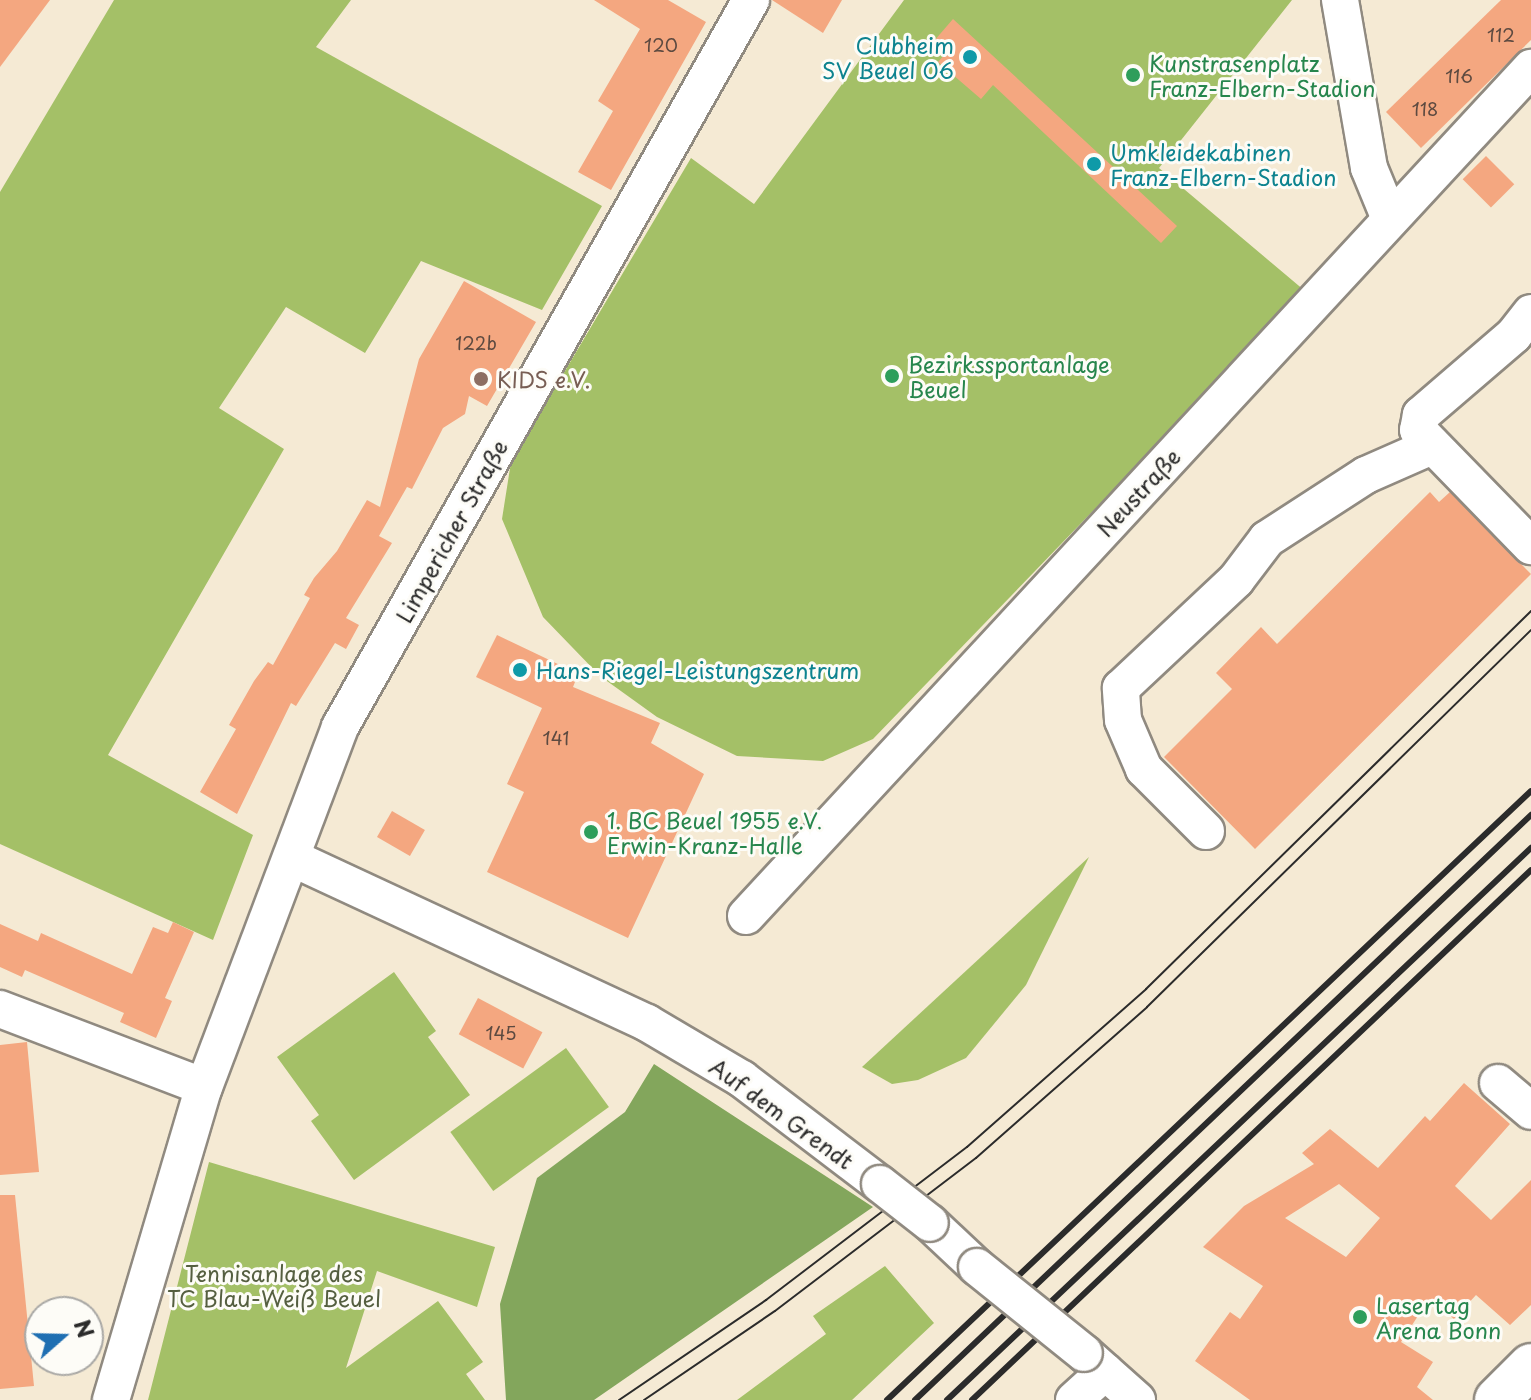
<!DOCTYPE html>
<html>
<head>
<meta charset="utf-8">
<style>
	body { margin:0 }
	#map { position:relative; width:1531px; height:1400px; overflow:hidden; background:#f5ead4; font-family:"Playpen Sans",sans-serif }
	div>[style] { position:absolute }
	.green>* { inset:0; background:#a4c067; transform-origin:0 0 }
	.forest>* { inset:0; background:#83a65c }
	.building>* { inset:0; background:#f4a780; transform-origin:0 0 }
	.roads { filter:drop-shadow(2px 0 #908a80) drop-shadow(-2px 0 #908a80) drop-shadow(0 2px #908a80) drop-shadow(0 -2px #908a80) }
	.minor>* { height:36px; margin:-18px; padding:0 18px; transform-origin:18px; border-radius:18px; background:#fff }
	.major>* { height:44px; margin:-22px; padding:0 22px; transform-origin:22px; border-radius:22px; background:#fff }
	.tram>* { height:2px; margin:-1px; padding:0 1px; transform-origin:1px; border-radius:1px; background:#2b2b2b }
	.rail>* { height:6px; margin:-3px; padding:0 3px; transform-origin:3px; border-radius:3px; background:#2b2b2b }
	.bridges { filter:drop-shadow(2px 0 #908a80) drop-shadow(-2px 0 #908a80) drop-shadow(0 2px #908a80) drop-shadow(0 -2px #908a80) }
	.minor-bridge>* { height:36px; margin:-18px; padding:0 18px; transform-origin:18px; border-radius:18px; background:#fff }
	.dots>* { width:22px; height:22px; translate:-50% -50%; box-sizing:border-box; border:4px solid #fdfcf7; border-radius:50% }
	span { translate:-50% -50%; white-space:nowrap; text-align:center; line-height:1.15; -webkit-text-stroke:6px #fdfcf7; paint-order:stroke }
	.number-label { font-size:18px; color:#5d4a40 }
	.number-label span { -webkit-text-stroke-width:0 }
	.culture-label { font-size:22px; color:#0d838f }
	.right { translate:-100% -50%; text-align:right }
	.left { translate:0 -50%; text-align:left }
	.leisure-label { font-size:22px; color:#27864d }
	.education-label { font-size:22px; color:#785e54 }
	.street-label { font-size:22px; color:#2b2b2b }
	.park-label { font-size:22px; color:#555f40 }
	.north { position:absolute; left:24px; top:1296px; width:80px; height:80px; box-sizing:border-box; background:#fdfcf7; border:2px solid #a9a8a5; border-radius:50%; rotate:70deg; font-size:22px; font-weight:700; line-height:32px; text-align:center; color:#2b2b2b }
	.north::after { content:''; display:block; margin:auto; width:28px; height:36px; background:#1f6fb2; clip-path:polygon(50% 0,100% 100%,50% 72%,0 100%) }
</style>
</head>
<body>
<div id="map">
	<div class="green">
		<i style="clip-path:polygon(114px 0,351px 0,316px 47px,602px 206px,542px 310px,421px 261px,365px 353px,286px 307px,219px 408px,284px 449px,108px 755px,253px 835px,213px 940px,0 844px,0 192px)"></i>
		<i style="clip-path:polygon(904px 0,1292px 0,1159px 168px,1305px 291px,873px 739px,823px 761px,737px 756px,657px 717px,600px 676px,543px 617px,502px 519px,511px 462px,691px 158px,754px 204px)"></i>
		<i style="clip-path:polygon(1089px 857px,1026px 985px,966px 1058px,918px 1080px,892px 1084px,862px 1067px)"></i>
		<i style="clip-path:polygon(394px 972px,436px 1031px,428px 1037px,470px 1095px,354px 1180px,311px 1121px,319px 1115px,277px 1057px)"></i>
		<i style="left:566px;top:1048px;width:73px;height:143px;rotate:54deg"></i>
		<i style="clip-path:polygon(209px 1162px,495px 1247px,477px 1307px,377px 1271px,346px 1368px,438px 1301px,483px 1362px,466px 1374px,485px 1400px,148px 1400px)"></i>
		<i style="clip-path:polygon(885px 1266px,934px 1323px,852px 1400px,737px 1400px,826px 1334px,813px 1316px)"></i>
	</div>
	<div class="forest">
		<i style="clip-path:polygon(654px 1064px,873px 1207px,594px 1400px,506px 1400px,500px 1304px,537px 1178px,625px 1112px)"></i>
	</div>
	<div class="building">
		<i style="clip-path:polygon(0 0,50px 0,0 67px)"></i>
		<i style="clip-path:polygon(594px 0,668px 0,706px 22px,611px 190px,578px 172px,613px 111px,598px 101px,640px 29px)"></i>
		<i style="clip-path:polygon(772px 0,842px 0,823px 33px)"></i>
		<i style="clip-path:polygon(1501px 0,1531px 0,1531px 40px,1421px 148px,1386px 112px)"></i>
		<i style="clip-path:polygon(953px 19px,1177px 226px,1161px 243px,993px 85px,981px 99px,938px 62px,947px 52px,934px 41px)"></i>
		<i style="left:1486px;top:156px;width:40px;height:33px;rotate:45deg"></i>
		<i style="clip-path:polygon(464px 281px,536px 322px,487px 406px,469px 396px,465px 414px,443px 428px,412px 489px,407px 487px,379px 536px,392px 543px,346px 618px,359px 625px,346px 649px,335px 643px,296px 706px,291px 703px,237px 814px,200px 792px,236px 729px,229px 725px,254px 681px,268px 662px,273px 665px,310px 598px,304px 595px,314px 578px,337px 551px,367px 500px,380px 507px,419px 359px)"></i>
		<i style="clip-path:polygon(1430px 492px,1439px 502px,1450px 492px,1531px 574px,1255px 849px,1164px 757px,1232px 689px,1216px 673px,1261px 627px,1277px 644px)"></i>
		<i style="clip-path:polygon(497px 635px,562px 666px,559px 675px,575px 682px,573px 687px,660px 723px,651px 743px,704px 774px,628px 938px,487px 872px,524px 792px,507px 784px,542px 708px,476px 677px)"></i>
		<i style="left:392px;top:811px;width:38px;height:30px;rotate:30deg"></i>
		<i style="clip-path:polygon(173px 922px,194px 932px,165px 998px,172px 1001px,156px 1038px,120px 1022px,124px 1013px,25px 970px,22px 977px,0 967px,0 924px,38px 941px,41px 933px,132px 974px,153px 927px,168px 933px)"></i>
		<i style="left:478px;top:998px;width:73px;height:41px;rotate:28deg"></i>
		<i style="clip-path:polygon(27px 1042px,39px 1172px,0 1175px,0 1045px)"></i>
		<i style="clip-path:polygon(evenodd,1464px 1083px,1510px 1124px,1455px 1186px,1491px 1220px,1531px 1180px,1531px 1305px,1510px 1325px,1476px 1295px,1454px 1319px,1429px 1299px,1401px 1342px,1433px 1362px,1417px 1387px,1433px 1400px,1250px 1400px,1195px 1361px,1230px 1312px,1240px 1319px,1263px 1286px,1203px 1247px,1244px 1206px,1314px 1164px,1302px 1153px,1330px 1129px,1378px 1168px,1425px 1116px,1430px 1121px,1464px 1083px,1339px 1184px,1380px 1218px,1346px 1257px,1285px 1218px,1339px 1184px)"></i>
		<i style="clip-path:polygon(0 1195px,15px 1195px,34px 1386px,0 1389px)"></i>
	</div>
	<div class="roads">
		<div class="minor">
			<i style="left:1340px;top:0;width:170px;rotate:80.2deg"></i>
			<i style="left:1369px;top:168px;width:55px;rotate:67.6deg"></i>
			<i style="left:1531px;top:313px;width:28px;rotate:128deg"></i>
			<i style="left:1514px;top:335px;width:123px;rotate:139.3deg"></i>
			<i style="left:1421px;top:415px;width:15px;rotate:101deg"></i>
			<i style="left:1418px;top:430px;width:162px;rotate:45.8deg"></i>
			<i style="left:1206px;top:831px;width:88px;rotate:-135deg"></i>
			<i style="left:1144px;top:769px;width:53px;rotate:-113.2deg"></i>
			<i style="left:1123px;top:720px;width:32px;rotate:-94deg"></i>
			<i style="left:1121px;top:688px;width:158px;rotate:-43.2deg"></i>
			<i style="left:1236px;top:580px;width:51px;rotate:-52.9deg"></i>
			<i style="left:1267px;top:539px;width:118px;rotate:-32.9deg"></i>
			<i style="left:1366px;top:475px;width:72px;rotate:-23.7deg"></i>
			<i style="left:292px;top:858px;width:391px;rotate:24.9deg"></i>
			<i style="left:647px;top:1023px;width:110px;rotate:30.5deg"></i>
			<i style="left:742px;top:1079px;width:173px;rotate:37.3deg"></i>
			<i style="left:746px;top:916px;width:1156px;rotate:-47.21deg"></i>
			<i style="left:0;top:1009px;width:218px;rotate:20.9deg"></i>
			<i style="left:1498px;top:1083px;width:43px;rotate:40.3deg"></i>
			<i style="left:930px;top:1223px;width:64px;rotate:43.1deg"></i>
			<i style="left:1084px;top:1353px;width:71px;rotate:41.6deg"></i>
			<i style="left:111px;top:1400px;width:327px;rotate:-73.5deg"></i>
			<i style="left:204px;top:1087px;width:385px;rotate:-69.3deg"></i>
			<i style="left:340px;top:727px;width:835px;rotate:-60.52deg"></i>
			<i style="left:1074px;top:1400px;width:42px;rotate:-42.1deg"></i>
		</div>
		<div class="major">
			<i style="left:1497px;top:1400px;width:48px;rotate:-45deg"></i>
		</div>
	</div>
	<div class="tram">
		<i style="left:619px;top:1400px;width:178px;rotate:-34.2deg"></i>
		<i style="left:766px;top:1300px;width:253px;rotate:-37.3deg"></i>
		<i style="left:967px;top:1147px;width:239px;rotate:-41.4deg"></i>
		<i style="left:1146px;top:989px;width:540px;rotate:-44.47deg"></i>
		<i style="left:644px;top:1400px;width:158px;rotate:-34.2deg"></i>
		<i style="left:775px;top:1311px;width:253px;rotate:-37.3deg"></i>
		<i style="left:976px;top:1158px;width:228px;rotate:-41.4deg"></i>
		<i style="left:1147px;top:1007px;width:538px;rotate:-44.47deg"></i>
	</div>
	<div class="rail">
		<i style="left:887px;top:1400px;width:886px;rotate:-43.4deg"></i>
		<i style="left:915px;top:1400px;width:850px;rotate:-43.52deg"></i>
		<i style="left:947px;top:1400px;width:804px;rotate:-43.39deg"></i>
		<i style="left:972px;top:1400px;width:770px;rotate:-43.47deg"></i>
	</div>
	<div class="bridges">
		<div class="minor-bridge">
			<i style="left:880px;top:1184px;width:63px;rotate:38deg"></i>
			<i style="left:977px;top:1267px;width:137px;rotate:38.8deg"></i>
		</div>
	</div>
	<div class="dots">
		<i style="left:970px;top:57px;background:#0f9aa8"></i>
		<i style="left:1133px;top:75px;background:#2e9e5b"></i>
		<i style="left:1094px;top:164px;background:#0f9aa8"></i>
		<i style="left:892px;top:376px;background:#2e9e5b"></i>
		<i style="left:481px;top:379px;background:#8d6e63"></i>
		<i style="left:520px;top:670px;background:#0f9aa8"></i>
		<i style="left:591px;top:832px;background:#2e9e5b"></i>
		<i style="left:1360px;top:1317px;background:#2e9e5b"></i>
	</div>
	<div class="number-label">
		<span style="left:1501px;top:35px">112</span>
		<span style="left:661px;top:45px">120</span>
		<span style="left:1459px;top:76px">116</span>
		<span style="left:1425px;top:109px">118</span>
		<span style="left:476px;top:343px">122b</span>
		<span style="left:556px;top:738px">141</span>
		<span style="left:501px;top:1033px">145</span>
	</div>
	<div class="culture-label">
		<span class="right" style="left:954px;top:57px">Clubheim<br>SV Beuel 06</span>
		<span class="left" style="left:1110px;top:164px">Umkleidekabinen<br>Franz-Elbern-Stadion</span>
		<span class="left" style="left:536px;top:670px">Hans-Riegel-Leistungszentrum</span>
	</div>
	<div class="leisure-label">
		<span class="left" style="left:1149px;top:75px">Kunstrasenplatz<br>Franz-Elbern-Stadion</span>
		<span class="left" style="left:908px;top:376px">Bezirkssportanlage<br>Beuel</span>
		<span class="left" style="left:607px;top:832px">1. BC Beuel 1955 e.V.<br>Erwin-Kranz-Halle</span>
		<span class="left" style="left:1376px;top:1317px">Lasertag<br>Arena Bonn</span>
	</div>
	<div class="education-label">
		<span class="left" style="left:497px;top:379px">KIDS e.V.</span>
	</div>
	<div class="street-label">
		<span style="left:1138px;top:492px;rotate:-47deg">Neustraße</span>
		<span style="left:451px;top:531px;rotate:-61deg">Limpericher Straße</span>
		<span style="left:782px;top:1113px;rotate:36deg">Auf dem Grendt</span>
	</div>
	<div class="park-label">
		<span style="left:274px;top:1285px">Tennisanlage des<br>TC Blau-Weiß Beuel</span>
	</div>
	<div class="north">N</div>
</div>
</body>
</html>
